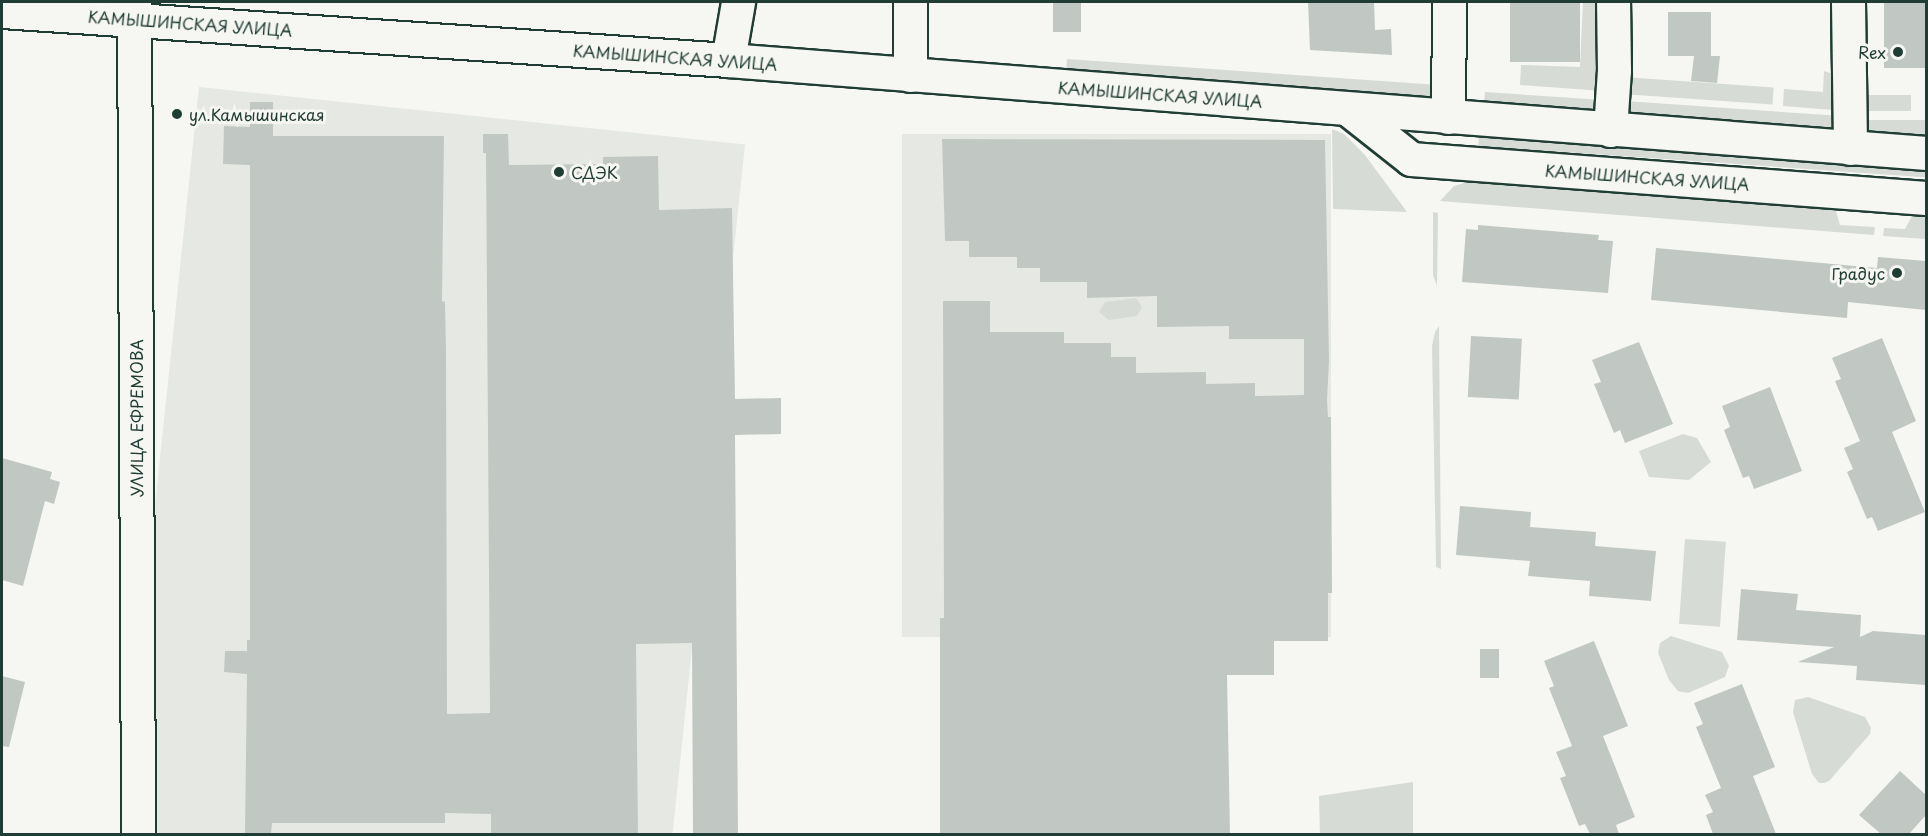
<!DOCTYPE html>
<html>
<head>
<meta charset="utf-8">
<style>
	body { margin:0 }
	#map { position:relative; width:1928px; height:836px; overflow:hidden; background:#f6f6f2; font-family:"Playpen Sans",sans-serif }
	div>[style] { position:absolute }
	.built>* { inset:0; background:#e6e8e4; transform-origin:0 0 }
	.green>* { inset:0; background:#d6dbd6; transform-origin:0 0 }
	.building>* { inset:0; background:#c1c8c3; transform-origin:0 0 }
	.roads { filter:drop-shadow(2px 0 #1f3d34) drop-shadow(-2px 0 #1f3d34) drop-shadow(0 2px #1f3d34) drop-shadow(0 -2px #1f3d34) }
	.minor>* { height:33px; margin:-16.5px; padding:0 16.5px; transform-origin:16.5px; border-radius:16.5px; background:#f6f6f2 }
	.dots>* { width:16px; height:16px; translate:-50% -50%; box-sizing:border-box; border:3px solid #f6f6f2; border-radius:50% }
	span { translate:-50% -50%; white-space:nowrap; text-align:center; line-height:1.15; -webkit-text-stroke:6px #f6f6f2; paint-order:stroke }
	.street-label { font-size:16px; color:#1f3d34 }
	.poi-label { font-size:16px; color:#1f3d34 }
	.right { translate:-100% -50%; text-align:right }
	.left { translate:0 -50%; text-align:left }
	.frame { position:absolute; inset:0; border:3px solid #1f3d34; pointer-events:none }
</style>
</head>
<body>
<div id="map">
	<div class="built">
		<i style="left:199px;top:87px;width:549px;height:747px;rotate:6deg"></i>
		<i style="left:902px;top:134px;width:429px;height:503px"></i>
	</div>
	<div class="green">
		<i style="clip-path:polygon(1583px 2px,1603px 2px,1603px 91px,1520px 85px,1521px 65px,1580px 67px)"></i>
		<i style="left:1067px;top:59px;width:373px;height:12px;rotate:4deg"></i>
		<i style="clip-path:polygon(1824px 71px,1833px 74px,1833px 110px,1783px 106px,1784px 89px,1823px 92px)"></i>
		<i style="left:1624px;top:77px;width:150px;height:17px;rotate:4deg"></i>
		<i style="clip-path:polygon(1485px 92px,1603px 100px,1591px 112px,1484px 104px)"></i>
		<i style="left:1911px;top:95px;width:16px;height:53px;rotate:90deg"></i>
		<i style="left:1625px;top:101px;width:209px;height:17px;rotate:4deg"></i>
		<i style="clip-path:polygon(1859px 120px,1926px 120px,1926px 139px,1859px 133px)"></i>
		<i style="clip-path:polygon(1332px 129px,1344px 134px,1365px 155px,1407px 212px,1333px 209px)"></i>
		<i style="left:1479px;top:136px;width:448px;height:10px;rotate:4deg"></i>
		<i style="clip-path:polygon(1478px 179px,1835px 208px,1840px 225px,1875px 227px,1874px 235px,1440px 201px,1454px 186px)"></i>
		<i style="clip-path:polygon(1433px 212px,1438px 213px,1437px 286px,1433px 275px)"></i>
		<i style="clip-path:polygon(1913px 214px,1926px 215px,1926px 239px,1883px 236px,1884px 228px,1905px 229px)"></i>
		<i style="clip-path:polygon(1136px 298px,1142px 307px,1137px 316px,1109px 320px,1099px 312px,1105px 302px)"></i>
		<i style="clip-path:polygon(1439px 326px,1441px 569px,1436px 567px,1436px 562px,1432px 346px,1435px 332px)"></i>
		<i style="clip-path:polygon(1683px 434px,1697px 438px,1711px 462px,1689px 480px,1649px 477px,1639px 451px)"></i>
		<i style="left:1685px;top:539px;width:41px;height:85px;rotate:4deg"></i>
		<i style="clip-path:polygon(1671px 636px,1722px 652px,1729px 666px,1725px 677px,1688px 693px,1678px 691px,1669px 680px,1658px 653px,1660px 643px)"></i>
		<i style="clip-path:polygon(1808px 697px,1865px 717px,1871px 728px,1870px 734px,1829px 781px,1824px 783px,1819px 783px,1812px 774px,1793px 712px,1795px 700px)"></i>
		<i style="clip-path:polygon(1413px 782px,1413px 834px,1320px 834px,1319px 796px)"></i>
	</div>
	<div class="building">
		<i style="left:1053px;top:2px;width:28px;height:30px"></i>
		<i style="clip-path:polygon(1308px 2px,1374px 2px,1375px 30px,1391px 29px,1392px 55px,1310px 50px)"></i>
		<i style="left:1510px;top:2px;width:70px;height:60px"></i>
		<i style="left:1884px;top:2px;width:42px;height:66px"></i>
		<i style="left:1711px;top:12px;width:44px;height:43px;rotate:90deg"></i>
		<i style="clip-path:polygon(1694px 56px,1720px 56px,1717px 83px,1691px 81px)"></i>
		<i style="clip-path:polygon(250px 102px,273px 102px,273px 136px,444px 136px,442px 301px,445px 302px,446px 350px,447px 714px,490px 713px,486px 153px,483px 153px,483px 134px,508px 134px,509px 165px,603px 164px,603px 157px,658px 156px,659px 210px,732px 208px,735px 399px,781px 398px,781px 434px,735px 435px,738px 834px,693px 834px,692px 643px,636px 644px,638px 834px,491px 834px,491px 814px,445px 813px,445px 823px,272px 823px,271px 834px,245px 834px,247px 674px,224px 672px,225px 651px,247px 651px,247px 640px,250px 640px,250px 165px,223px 164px,224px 126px,250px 127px)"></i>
		<i style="clip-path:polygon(942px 139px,1325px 140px,1329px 361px,1327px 400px,1328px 417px,1331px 417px,1332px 593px,1328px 593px,1328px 641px,1274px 641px,1274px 675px,1227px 675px,1230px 834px,940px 834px,940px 618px,944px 618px,943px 301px,990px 301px,990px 332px,1064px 332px,1064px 343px,1111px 343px,1111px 357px,1136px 357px,1136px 373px,1206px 372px,1206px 384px,1255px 383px,1255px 396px,1304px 395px,1304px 339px,1229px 339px,1229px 326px,1157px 327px,1157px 296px,1087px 298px,1087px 282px,1040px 282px,1040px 268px,1017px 268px,1017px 257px,969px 257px,969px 241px,945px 241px)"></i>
		<i style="clip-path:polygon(1478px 225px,1599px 235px,1598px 240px,1613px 241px,1608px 293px,1462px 282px,1466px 229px,1478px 230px)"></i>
		<i style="clip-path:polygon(1656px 248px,1877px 268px,1878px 257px,1926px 261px,1926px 310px,1848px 302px,1847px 318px,1651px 300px)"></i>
		<i style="left:1471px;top:336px;width:51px;height:61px;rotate:3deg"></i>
		<i style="clip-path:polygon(1882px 338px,1916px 421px,1892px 432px,1925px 512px,1878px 531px,1872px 517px,1867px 519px,1847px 472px,1853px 469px,1844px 448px,1860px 441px,1835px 381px,1841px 379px,1832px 358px)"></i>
		<i style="clip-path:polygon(1639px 342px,1673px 424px,1625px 443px,1620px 430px,1614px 433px,1594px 384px,1601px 382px,1592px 360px)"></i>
		<i style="clip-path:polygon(1770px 387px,1802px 471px,1754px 489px,1749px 476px,1743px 478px,1724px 430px,1730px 427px,1722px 406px)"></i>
		<i style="clip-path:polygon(2px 458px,52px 472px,50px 479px,60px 482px,54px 504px,45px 501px,23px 586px,2px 580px)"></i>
		<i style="clip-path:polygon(1460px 506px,1531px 512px,1530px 527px,1596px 532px,1595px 546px,1656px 551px,1651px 601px,1589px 596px,1590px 581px,1528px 576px,1530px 561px,1456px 555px)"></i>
		<i style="clip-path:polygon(1741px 589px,1798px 594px,1796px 610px,1861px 615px,1860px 637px,1873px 631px,1926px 635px,1926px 685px,1856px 680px,1857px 666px,1798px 662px,1834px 647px,1737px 640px)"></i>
		<i style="clip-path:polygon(1594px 641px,1628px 726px,1603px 736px,1635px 817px,1616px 825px,1619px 834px,1590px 834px,1585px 824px,1579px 826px,1560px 778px,1566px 776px,1556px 752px,1572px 746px,1549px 688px,1554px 686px,1544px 661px)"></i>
		<i style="left:1480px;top:649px;width:19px;height:29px"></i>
		<i style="clip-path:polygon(2px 676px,25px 682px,9px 747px,2px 746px)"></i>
		<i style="clip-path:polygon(1742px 684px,1775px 767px,1753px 776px,1776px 834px,1713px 834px,1706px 815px,1713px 812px,1705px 795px,1721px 788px,1696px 727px,1703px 724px,1694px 703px)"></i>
		<i style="clip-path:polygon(1900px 771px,1926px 795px,1926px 815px,1909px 834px,1881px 834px,1859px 815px)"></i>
	</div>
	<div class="roads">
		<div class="minor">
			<i style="left:134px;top:2px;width:832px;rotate:89.72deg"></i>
			<i style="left:910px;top:2px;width:73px;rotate:90deg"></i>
			<i style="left:1848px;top:2px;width:146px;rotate:89.2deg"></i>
			<i style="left:2px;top:11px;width:728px;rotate:3.86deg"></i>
			<i style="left:728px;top:60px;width:1202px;rotate:4.44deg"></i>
			<i style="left:728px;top:60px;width:59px;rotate:-80.2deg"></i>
			<i style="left:1348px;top:109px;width:80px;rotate:38.4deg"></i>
			<i style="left:1411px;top:159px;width:516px;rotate:4.33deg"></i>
			<i style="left:1448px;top:117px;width:115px;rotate:-89.5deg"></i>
			<i style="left:1610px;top:130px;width:60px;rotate:-86.2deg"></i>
			<i style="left:1614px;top:70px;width:68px;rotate:-90.8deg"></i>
		</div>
	</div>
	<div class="dots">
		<i style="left:1898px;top:52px;background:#1f3d34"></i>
		<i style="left:177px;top:114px;background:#1f3d34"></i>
		<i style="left:559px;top:172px;background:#1f3d34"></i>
		<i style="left:1897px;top:273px;background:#1f3d34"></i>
	</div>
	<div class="street-label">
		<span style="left:190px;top:23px;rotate:4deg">КАМЫШИНСКАЯ УЛИЦА</span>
		<span style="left:675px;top:57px;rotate:4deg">КАМЫШИНСКАЯ УЛИЦА</span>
		<span style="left:1160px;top:94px;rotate:4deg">КАМЫШИНСКАЯ УЛИЦА</span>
		<span style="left:1647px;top:177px;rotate:4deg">КАМЫШИНСКАЯ УЛИЦА</span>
		<span style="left:136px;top:418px;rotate:-90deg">УЛИЦА ЕФРЕМОВА</span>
	</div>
	<div class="poi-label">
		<span class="right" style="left:1886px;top:52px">Rex</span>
		<span class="left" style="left:189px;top:114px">ул.Камышинская</span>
		<span class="left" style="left:571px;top:172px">СДЭК</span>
		<span class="right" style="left:1885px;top:273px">Градус</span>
	</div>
	<div class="frame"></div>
</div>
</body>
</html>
